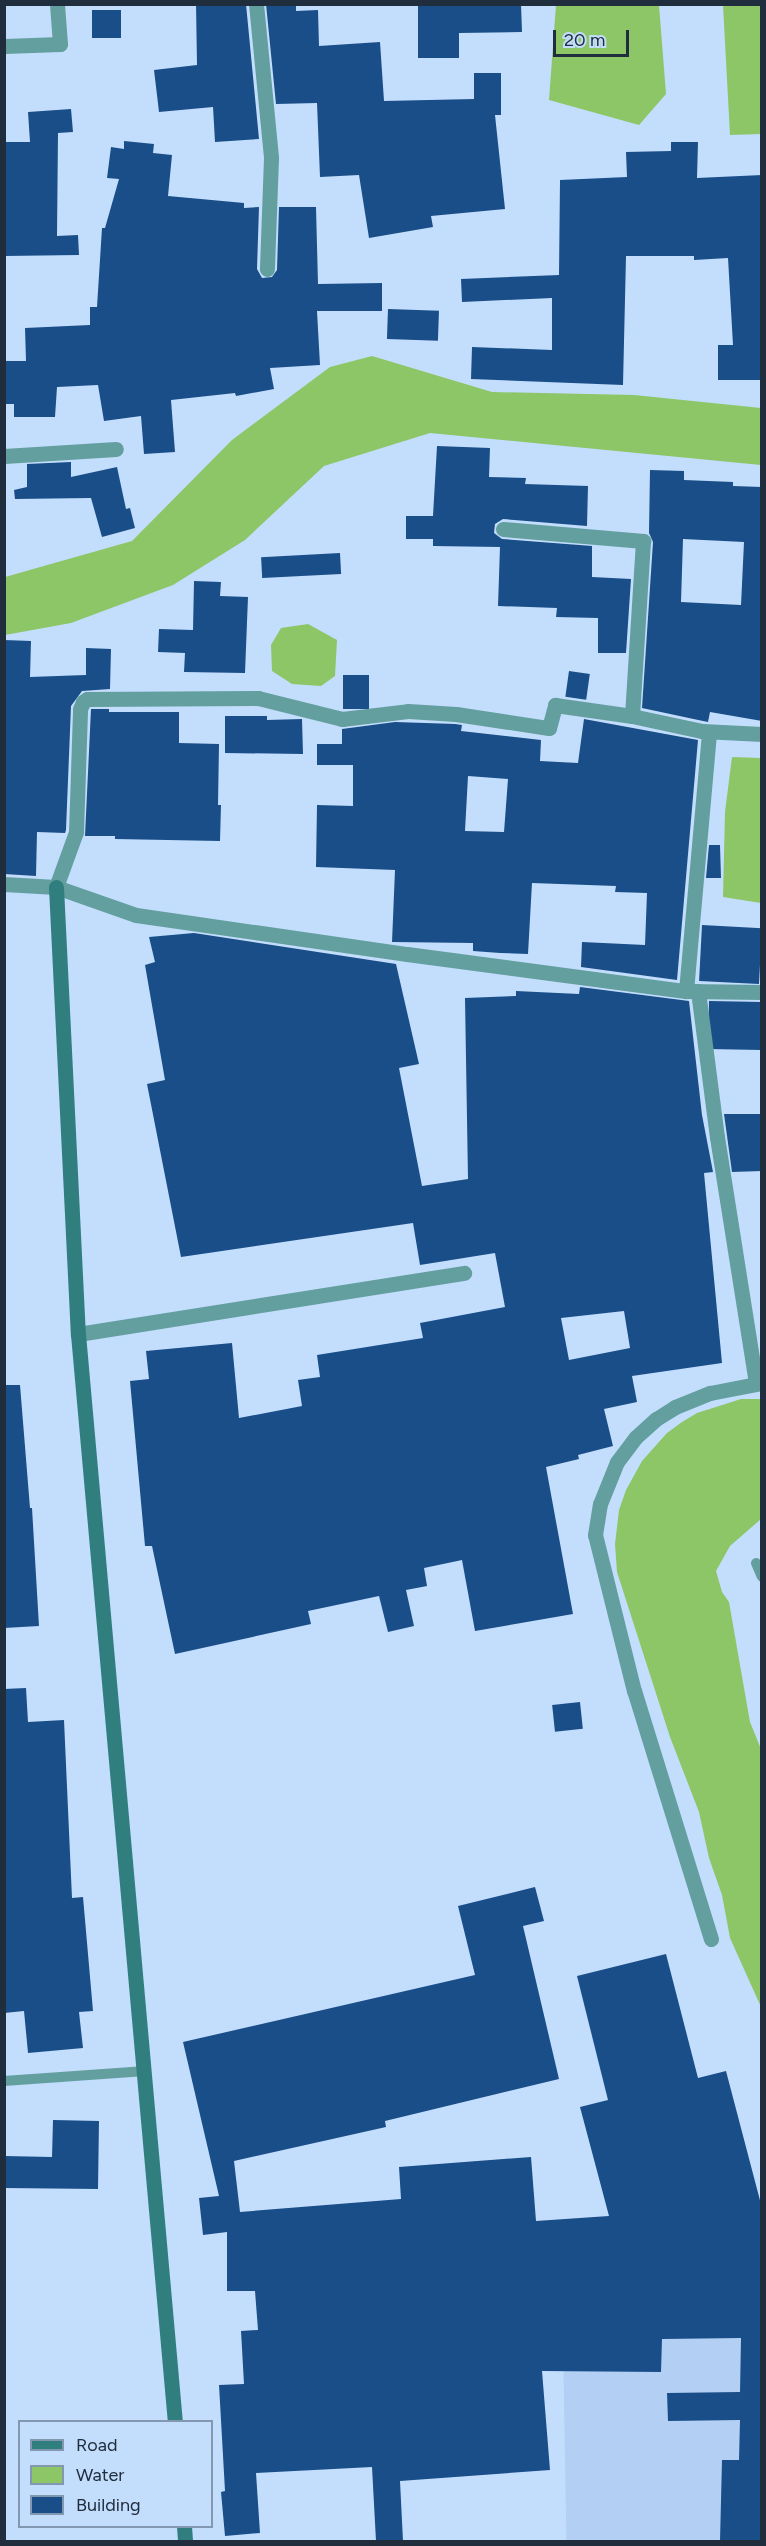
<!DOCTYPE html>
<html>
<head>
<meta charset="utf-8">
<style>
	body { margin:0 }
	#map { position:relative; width:766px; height:2546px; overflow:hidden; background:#c3ddfd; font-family:Figtree,sans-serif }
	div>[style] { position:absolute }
	.built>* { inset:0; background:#b3cff3; transform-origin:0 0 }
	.water>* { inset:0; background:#8dc667 }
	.building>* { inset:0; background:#1a4e88; transform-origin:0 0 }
	.lane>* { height:10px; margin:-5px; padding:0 5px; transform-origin:5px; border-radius:5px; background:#639f9e }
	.street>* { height:15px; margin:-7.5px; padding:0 7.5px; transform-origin:7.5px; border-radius:7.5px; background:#639f9e }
	.secondary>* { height:15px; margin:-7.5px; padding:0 7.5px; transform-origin:7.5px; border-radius:7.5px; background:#307e7d }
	span { translate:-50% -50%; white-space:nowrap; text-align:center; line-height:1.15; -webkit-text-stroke:6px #c3ddfd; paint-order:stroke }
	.frame { position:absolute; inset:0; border:6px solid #202d3c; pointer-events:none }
	.legend { position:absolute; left:18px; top:2420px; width:195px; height:108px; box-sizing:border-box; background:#c3ddfd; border:2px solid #8297b0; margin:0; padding:8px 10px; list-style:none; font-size:18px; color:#202d3c }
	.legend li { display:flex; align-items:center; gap:12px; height:30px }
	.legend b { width:30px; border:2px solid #8297b0 }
	.scale { position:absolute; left:553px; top:30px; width:76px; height:27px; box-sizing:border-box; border:3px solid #202d3c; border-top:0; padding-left:8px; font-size:18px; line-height:21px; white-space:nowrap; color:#202d3c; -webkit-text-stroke:4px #c3ddfd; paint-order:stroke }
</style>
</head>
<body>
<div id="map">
	<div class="built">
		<i style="left:741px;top:2284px;width:257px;height:179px;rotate:89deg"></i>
	</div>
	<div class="water">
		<i style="clip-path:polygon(556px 5px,659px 5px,666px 94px,639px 125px,549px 100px)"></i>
		<i style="clip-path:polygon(723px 5px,761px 5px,761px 134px,730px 135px)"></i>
		<i style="clip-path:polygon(372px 356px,492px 392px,634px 395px,761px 408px,761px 465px,430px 433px,324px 466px,245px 540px,173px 585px,71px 623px,5px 635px,5px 577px,132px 541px,232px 440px,330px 367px)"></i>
		<i style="clip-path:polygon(308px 624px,337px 640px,335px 676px,321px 686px,292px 684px,272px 671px,271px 645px,281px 628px)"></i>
		<i style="clip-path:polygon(732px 757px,761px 758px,761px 903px,723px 897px,725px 812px)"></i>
		<i style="clip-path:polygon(741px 1399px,761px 1399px,761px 1519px,730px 1546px,716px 1571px,722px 1592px,729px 1602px,750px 1722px,761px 1749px,761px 2007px,730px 1938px,722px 1895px,709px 1858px,699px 1812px,670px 1737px,617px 1572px,615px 1544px,619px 1510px,626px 1490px,642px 1461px,667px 1433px,682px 1422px,697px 1413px)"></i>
	</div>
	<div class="building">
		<i style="clip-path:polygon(196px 4px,246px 4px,259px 139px,215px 142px,213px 107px,159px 112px,154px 70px,197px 65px)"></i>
		<i style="clip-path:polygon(266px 4px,296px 4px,296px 11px,318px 10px,319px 46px,380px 42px,384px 101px,474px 99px,474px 73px,501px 73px,501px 115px,495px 115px,505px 209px,431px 216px,433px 227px,369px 238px,359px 175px,320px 177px,317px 103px,276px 104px)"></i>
		<i style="clip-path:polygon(521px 4px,522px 32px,459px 33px,459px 58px,418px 58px,418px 5px)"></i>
		<i style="left:92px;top:10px;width:29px;height:28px"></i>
		<i style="clip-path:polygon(71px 109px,73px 132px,58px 133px,57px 236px,78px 235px,79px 255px,4px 256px,6px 142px,30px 142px,28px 112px)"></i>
		<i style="clip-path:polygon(124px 141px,154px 144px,153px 153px,172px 155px,168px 196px,244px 203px,244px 208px,259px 207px,257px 269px,262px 278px,272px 277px,277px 270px,279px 207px,316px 207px,318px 284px,382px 283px,382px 311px,317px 311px,320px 365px,270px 368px,274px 389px,236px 396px,235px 393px,171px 400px,175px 452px,144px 454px,141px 416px,104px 421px,98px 385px,57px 387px,55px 417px,14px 417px,14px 404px,4px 404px,4px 361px,26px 361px,25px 328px,90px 325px,90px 307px,97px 307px,102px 228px,105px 228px,119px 179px,107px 178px,111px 147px,124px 149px)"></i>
		<i style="clip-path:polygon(671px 142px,698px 142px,697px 178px,762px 175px,762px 380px,718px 380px,718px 345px,733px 345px,728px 258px,694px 260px,694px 256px,626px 256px,623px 385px,471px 379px,472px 347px,552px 350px,552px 298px,462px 302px,461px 279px,559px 275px,560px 180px,627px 177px,626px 152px,671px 151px)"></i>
		<i style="left:388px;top:309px;width:51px;height:30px;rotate:2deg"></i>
		<i style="clip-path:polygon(437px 446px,490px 448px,489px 477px,526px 478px,525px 484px,588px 486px,587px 526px,503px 519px,495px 524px,494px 533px,502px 539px,592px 546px,592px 577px,631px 579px,626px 653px,598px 653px,598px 618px,556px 617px,557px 608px,498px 606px,500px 547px,433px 546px,433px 539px,406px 539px,406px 516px,433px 516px)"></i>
		<i style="clip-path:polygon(71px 462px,71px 477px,117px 467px,126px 509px,130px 508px,135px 528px,102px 537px,91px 498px,15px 499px,14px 490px,27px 487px,27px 464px)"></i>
		<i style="clip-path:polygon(evenodd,650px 470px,684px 471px,684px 480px,733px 482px,733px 486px,762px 487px,762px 721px,710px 712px,708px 722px,703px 721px,642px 708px,653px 542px,649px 533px,650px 470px,683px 539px,744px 542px,741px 605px,681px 602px,683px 539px)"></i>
		<i style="left:340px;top:553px;width:21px;height:79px;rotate:87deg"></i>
		<i style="clip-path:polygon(194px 581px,221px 582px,220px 596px,248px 597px,245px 673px,184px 672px,185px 653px,158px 652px,159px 629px,193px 630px)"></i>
		<i style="clip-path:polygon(4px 640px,31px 641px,30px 677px,86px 675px,86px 648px,111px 649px,110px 689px,82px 691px,71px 706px,66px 830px,65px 833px,37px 832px,36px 876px,4px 874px)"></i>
		<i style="left:569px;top:671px;width:21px;height:26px;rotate:8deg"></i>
		<i style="left:343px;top:675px;width:26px;height:34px"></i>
		<i style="clip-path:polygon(91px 709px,109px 709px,109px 712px,179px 712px,179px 743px,219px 744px,218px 805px,221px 805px,220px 841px,115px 839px,115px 836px,85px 836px)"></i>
		<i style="clip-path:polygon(225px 716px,267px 716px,267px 720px,302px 719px,303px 754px,225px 753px)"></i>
		<i style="clip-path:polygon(evenodd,584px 719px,698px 740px,677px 980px,581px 967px,582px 942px,645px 945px,647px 893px,615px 892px,616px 886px,532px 883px,528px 954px,500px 953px,473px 951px,473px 943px,392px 942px,395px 870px,316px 867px,317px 805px,353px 806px,353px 765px,317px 765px,317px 744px,342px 744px,342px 729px,395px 722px,455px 724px,462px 725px,461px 731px,541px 740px,540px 761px,578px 763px,584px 719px,468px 776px,508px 779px,504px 832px,465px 831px,468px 776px)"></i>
		<i style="clip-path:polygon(709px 845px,720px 845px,721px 878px,706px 878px)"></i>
		<i style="left:702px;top:925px;width:60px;height:56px;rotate:3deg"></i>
		<i style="clip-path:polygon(evenodd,194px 933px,396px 964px,419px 1064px,399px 1068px,422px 1186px,468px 1179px,465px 998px,516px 996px,516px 991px,579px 994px,580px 987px,689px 1001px,702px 1115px,713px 1172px,704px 1173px,722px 1363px,632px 1376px,637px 1402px,604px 1409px,613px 1446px,578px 1455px,579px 1459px,546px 1467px,573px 1614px,475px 1631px,462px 1560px,424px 1568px,427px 1586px,406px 1590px,414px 1626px,388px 1632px,379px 1596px,308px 1611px,311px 1624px,175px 1654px,152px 1546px,145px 1546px,130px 1381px,149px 1379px,146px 1351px,232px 1343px,239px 1418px,302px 1406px,298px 1380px,320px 1377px,317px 1355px,423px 1338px,420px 1323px,505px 1307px,495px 1253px,420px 1265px,413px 1223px,181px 1257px,147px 1084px,165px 1080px,145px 965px,155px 962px,149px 937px,194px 933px,624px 1311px,630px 1348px,569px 1360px,561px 1318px,624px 1311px)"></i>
		<i style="left:709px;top:1001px;width:53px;height:48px;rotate:1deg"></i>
		<i style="clip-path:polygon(724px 1114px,762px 1114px,762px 1171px,732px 1172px)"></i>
		<i style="clip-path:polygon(4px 1385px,20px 1385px,30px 1508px,32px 1508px,39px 1626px,4px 1628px)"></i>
		<i style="clip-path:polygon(26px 1688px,28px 1722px,64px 1720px,72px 1898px,83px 1897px,93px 2011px,79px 2012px,83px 2048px,28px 2053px,24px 2011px,4px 2013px,4px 1689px)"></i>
		<i style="left:580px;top:1702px;width:27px;height:28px;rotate:84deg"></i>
		<i style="clip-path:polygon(535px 1887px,544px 1921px,523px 1926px,559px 2079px,385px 2121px,386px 2127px,234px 2161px,240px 2212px,401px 2199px,399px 2167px,531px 2157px,536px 2221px,609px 2216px,580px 2107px,608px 2100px,577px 1976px,666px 1954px,698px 2078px,726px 2071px,762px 2208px,762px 2541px,720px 2541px,722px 2460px,739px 2460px,740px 2420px,668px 2421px,667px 2393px,740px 2392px,741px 2338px,662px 2339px,661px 2372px,542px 2371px,550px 2470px,400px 2481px,403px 2541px,376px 2541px,372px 2467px,256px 2473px,260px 2533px,225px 2536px,221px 2492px,225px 2491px,219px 2385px,244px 2384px,241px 2331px,258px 2330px,255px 2291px,227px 2291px,227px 2232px,203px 2235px,199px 2198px,219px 2196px,183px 2042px,475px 1975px,458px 1906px)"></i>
		<i style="clip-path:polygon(53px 2120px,99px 2121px,98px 2189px,4px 2188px,4px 2156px,52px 2157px)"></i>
	</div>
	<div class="lane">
		<i style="left:756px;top:1563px;width:15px;rotate:67deg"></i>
		<i style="left:4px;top:2081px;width:142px;rotate:-4deg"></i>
	</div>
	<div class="street">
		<i style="left:256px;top:4px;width:155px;rotate:84.4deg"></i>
		<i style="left:271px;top:158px;width:111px;rotate:92.1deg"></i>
		<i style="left:4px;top:46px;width:56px;rotate:-2deg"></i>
		<i style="left:60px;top:44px;width:40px;rotate:-94.3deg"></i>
		<i style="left:4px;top:456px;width:112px;rotate:-3.6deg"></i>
		<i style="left:503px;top:529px;width:141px;rotate:4.9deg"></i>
		<i style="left:643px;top:541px;width:175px;rotate:93.6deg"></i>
		<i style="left:4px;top:884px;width:52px;rotate:3.3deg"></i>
		<i style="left:56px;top:887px;width:85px;rotate:19.3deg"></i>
		<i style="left:136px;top:915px;width:274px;rotate:8.2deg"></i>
		<i style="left:407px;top:954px;width:281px;rotate:7.6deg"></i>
		<i style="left:686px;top:991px;width:76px;rotate:0.8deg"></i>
		<i style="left:56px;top:887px;width:59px;rotate:-70deg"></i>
		<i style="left:76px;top:832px;width:123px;rotate:-88.1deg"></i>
		<i style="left:80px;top:709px;width:8px;rotate:-67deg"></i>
		<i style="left:83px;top:702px;width:5px;rotate:-37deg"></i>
		<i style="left:87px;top:699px;width:171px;rotate:-0.3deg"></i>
		<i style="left:258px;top:698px;width:87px;rotate:14deg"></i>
		<i style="left:342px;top:719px;width:66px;rotate:-6.9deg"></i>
		<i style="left:408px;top:711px;width:48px;rotate:3.6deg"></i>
		<i style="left:456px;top:714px;width:94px;rotate:8.6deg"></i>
		<i style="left:549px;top:728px;width:24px;rotate:-75deg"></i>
		<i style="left:555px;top:705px;width:78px;rotate:8.1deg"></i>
		<i style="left:632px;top:716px;width:72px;rotate:12.1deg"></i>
		<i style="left:702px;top:731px;width:60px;rotate:2.9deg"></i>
		<i style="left:686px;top:991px;width:260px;rotate:-84.9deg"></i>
		<i style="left:698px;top:991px;width:147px;rotate:82.6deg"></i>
		<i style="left:717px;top:1137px;width:248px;rotate:81deg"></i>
		<i style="left:78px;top:1334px;width:391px;rotate:-9deg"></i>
		<i style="left:711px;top:1939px;width:260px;rotate:-107.2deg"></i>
		<i style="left:634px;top:1691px;width:161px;rotate:-104deg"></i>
		<i style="left:595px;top:1535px;width:31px;rotate:-81deg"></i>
		<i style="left:600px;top:1504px;width:45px;rotate:-68deg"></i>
		<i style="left:617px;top:1462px;width:31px;rotate:-53deg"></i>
		<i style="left:636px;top:1437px;width:27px;rotate:-42deg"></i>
		<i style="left:656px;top:1419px;width:22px;rotate:-32deg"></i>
		<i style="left:675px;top:1407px;width:38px;rotate:-22deg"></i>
		<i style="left:710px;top:1393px;width:53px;rotate:-10.9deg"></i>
	</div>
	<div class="secondary">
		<i style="left:56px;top:887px;width:448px;rotate:87.2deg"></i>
		<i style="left:78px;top:1334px;width:1092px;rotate:84.91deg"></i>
		<i style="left:184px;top:2526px;width:16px;rotate:86deg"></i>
	</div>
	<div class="frame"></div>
	<ul class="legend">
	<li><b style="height:8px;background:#307e7d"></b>Road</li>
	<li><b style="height:16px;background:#8dc667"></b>Water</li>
	<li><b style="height:16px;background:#1a4e88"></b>Building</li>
	</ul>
	<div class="scale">20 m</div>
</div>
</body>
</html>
